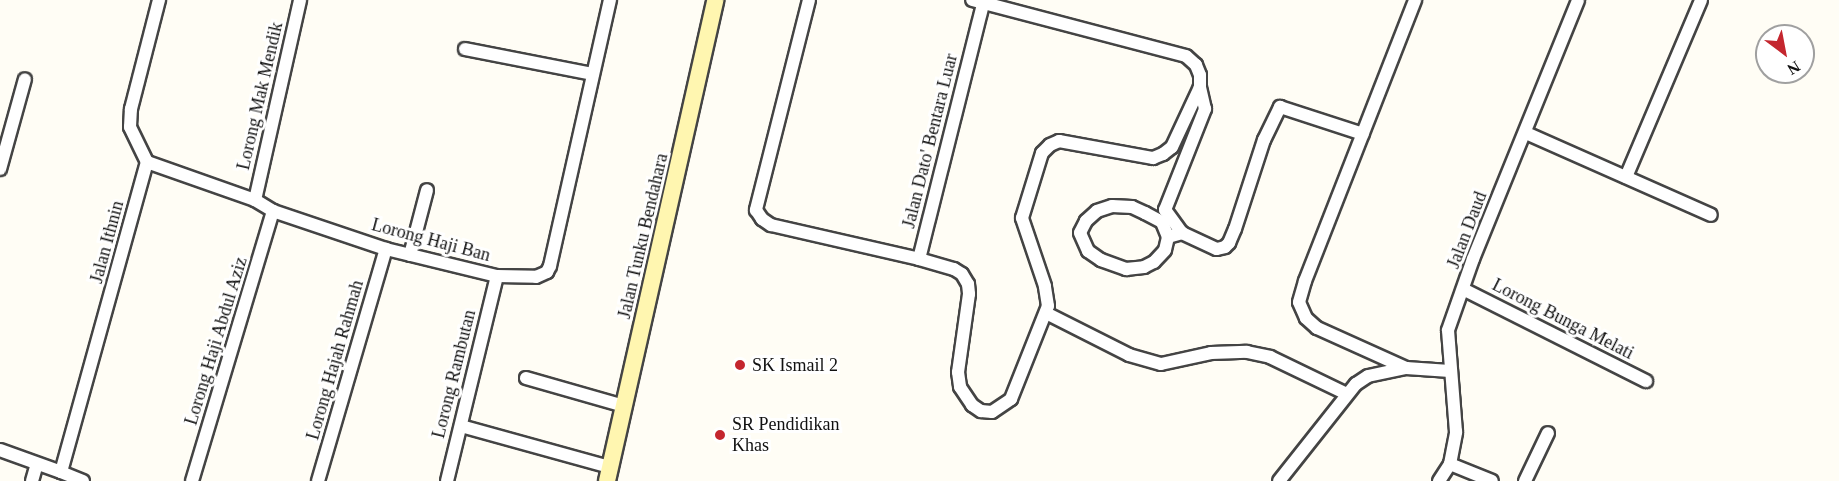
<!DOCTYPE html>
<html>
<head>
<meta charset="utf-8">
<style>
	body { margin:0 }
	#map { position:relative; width:1839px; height:481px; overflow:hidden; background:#fffdf5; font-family:Georgia,serif }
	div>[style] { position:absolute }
	.roads { filter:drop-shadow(2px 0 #444) drop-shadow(-2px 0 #444) drop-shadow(0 2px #444) drop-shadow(0 -2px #444) }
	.street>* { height:12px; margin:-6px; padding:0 6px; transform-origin:6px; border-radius:6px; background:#fff }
	.secondary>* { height:16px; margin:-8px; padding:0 8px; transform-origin:8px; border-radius:8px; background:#fff6b0 }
	.dots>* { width:16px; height:16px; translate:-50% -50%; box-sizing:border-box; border:3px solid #fff; border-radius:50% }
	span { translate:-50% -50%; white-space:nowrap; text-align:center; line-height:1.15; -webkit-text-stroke:6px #fff; paint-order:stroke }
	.street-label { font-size:18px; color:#111 }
	.poi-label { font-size:18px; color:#111 }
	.left { translate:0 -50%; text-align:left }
	.north { position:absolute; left:1755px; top:24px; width:60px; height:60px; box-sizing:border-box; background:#fff; border:2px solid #a0a0a0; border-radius:50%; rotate:148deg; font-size:16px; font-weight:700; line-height:24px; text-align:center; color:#111 }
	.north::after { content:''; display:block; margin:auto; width:21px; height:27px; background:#c4262e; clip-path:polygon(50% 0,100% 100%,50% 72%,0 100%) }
</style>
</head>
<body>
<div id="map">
	<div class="roads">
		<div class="street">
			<i style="left:809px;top:0;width:217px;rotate:104.2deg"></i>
			<i style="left:756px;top:210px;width:11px;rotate:56deg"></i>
			<i style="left:762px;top:219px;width:11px;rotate:34deg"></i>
			<i style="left:771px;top:225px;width:152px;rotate:12.9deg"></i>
			<i style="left:919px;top:259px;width:36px;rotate:16deg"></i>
			<i style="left:954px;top:269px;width:9px;rotate:32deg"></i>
			<i style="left:962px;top:274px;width:12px;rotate:59deg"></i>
			<i style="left:968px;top:284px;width:10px;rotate:84deg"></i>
			<i style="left:969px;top:294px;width:79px;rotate:98deg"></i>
			<i style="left:958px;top:372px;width:15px;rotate:82deg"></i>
			<i style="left:960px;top:387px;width:22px;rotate:56deg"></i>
			<i style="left:972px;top:405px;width:11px;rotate:34deg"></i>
			<i style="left:981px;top:411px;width:11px;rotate:5deg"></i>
			<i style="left:992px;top:412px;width:23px;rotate:-34deg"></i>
			<i style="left:1011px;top:399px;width:100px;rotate:-68.3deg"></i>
			<i style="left:1048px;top:306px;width:20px;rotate:-99deg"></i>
			<i style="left:1045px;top:286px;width:72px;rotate:-108.7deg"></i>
			<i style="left:1022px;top:218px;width:68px;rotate:-72.9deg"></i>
			<i style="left:1042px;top:153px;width:11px;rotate:-45deg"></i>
			<i style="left:1050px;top:145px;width:10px;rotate:-24deg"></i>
			<i style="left:1059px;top:141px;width:96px;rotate:10.3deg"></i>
			<i style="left:1153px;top:158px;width:11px;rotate:-22deg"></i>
			<i style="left:1163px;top:154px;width:11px;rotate:-38deg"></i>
			<i style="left:1172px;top:147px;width:66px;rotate:-65deg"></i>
			<i style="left:1200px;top:87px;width:12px;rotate:-90deg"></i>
			<i style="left:1200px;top:75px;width:11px;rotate:-112deg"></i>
			<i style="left:1196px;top:65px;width:13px;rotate:-138deg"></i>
			<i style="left:1186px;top:56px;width:221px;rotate:-165.3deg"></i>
			<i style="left:465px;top:49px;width:130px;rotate:11.1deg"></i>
			<i style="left:1526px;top:133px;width:202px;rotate:23.9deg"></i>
			<i style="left:147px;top:162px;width:114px;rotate:19.4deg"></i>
			<i style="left:255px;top:200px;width:21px;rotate:31deg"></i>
			<i style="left:273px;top:211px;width:119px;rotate:18.6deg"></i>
			<i style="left:386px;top:249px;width:114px;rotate:13.7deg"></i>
			<i style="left:497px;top:276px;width:39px;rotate:1deg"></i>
			<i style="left:536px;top:277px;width:12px;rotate:-24deg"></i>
			<i style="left:547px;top:272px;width:7px;rotate:-63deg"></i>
			<i style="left:550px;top:266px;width:273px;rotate:-77.3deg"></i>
			<i style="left:0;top:169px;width:93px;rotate:-74.5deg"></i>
			<i style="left:1626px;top:177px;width:192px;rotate:-67deg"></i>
			<i style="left:255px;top:200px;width:205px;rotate:-77.3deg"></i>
			<i style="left:1182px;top:233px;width:29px;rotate:-126deg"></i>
			<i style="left:1165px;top:210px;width:109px;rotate:-68.4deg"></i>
			<i style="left:1205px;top:109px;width:23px;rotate:-103deg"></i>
			<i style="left:1168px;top:237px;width:16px;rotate:-112deg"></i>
			<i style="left:1162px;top:222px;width:19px;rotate:-152deg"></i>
			<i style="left:1145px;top:213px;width:14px;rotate:-155deg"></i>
			<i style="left:1132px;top:207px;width:20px;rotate:-177deg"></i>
			<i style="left:1112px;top:206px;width:16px;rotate:162deg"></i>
			<i style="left:1097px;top:211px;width:15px;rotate:138deg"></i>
			<i style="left:1086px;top:221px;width:13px;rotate:117deg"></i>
			<i style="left:1080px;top:233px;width:20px;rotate:66deg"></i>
			<i style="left:1088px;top:251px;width:16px;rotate:35deg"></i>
			<i style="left:1101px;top:260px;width:27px;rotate:20deg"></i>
			<i style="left:1126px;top:269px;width:18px;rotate:-6deg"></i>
			<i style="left:1144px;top:267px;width:11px;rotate:-27deg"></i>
			<i style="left:1154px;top:262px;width:16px;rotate:-47deg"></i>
			<i style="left:1165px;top:250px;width:13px;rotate:-77deg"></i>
			<i style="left:1168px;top:237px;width:15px;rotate:-16deg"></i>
			<i style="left:1182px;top:233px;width:38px;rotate:25deg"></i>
			<i style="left:1217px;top:249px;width:8px;rotate:-14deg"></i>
			<i style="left:1225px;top:247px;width:6px;rotate:-45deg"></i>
			<i style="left:1229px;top:243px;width:15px;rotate:-67deg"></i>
			<i style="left:1235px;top:229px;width:94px;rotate:-72deg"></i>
			<i style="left:1264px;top:140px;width:37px;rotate:-64deg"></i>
			<i style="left:1280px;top:107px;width:87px;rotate:18deg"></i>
			<i style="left:410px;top:255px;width:67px;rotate:-75.3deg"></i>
			<i style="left:919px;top:259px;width:267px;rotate:-75.9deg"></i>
			<i style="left:1463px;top:289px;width:205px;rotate:26.7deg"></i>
			<i style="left:1046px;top:313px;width:93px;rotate:26.8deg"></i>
			<i style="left:1129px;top:355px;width:33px;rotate:16deg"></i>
			<i style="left:1161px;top:364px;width:51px;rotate:-12.4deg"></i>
			<i style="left:1211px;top:353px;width:36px;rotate:-2deg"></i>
			<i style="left:1247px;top:352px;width:24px;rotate:12deg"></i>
			<i style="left:1270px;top:357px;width:85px;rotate:25.7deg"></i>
			<i style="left:1406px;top:368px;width:98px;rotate:-155.8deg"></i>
			<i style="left:1317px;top:328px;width:15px;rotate:-138deg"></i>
			<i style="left:1306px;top:318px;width:17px;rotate:-114deg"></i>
			<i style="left:1299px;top:302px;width:22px;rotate:-74deg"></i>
			<i style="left:1305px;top:281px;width:302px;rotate:-68.6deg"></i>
			<i style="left:526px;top:378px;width:102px;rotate:15.9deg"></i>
			<i style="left:461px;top:426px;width:155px;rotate:15.4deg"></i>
			<i style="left:0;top:450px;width:65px;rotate:19.8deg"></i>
			<i style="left:1450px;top:464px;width:45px;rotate:22deg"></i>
			<i style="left:32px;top:481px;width:18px;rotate:-74deg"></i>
			<i style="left:83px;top:481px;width:24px;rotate:-158deg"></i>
			<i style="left:61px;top:472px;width:322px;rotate:-74.5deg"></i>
			<i style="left:147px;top:162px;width:39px;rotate:-116deg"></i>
			<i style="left:130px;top:127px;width:18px;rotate:-87deg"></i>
			<i style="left:131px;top:109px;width:113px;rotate:-75.6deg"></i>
			<i style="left:192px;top:481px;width:282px;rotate:-73.3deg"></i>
			<i style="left:318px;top:481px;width:242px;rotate:-73.7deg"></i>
			<i style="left:447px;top:481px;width:211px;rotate:-76.3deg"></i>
			<i style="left:1279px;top:481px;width:124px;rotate:-51.6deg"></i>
			<i style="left:1356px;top:384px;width:14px;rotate:-34deg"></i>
			<i style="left:1368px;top:376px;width:39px;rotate:-12deg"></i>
			<i style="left:1406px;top:368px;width:44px;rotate:3.9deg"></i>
			<i style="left:1439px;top:481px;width:20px;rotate:-57deg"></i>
			<i style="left:1450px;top:464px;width:33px;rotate:-79deg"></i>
			<i style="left:1456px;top:432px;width:102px;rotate:-94.5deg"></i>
			<i style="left:1448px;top:330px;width:75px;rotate:-70.6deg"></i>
			<i style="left:1473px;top:259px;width:279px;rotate:-67.9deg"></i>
			<i style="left:1525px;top:481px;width:53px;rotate:-64.4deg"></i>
		</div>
		<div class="secondary">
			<i style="left:607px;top:481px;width:493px;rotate:-77.3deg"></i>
		</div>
	</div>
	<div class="dots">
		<i style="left:740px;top:365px;background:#c4262e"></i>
		<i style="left:720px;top:435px;background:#c4262e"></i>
	</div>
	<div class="street-label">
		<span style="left:260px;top:96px;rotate:-77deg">Lorong Mak Mendik</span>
		<span style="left:930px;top:141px;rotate:-76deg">Jalan Dato' Bentara Luar</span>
		<span style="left:1467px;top:230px;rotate:-69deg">Jalan Daud</span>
		<span style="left:643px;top:236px;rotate:-77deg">Jalan Tunku Bendahara</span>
		<span style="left:431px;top:240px;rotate:15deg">Lorong Haji Ban</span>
		<span style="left:107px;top:242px;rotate:-75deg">Jalan Ithnin</span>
		<span style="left:1563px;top:319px;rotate:27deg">Lorong Bunga Melati</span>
		<span style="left:216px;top:341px;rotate:-73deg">Lorong Haji Abdul Aziz</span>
		<span style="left:335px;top:360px;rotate:-74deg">Lorong Hajah Rahmah</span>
		<span style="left:454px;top:374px;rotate:-76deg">Lorong Rambutan</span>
	</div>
	<div class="poi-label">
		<span class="left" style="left:752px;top:365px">SK Ismail 2</span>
		<span class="left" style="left:732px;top:435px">SR Pendidikan<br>Khas</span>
	</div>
	<div class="north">N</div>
</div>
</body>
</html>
